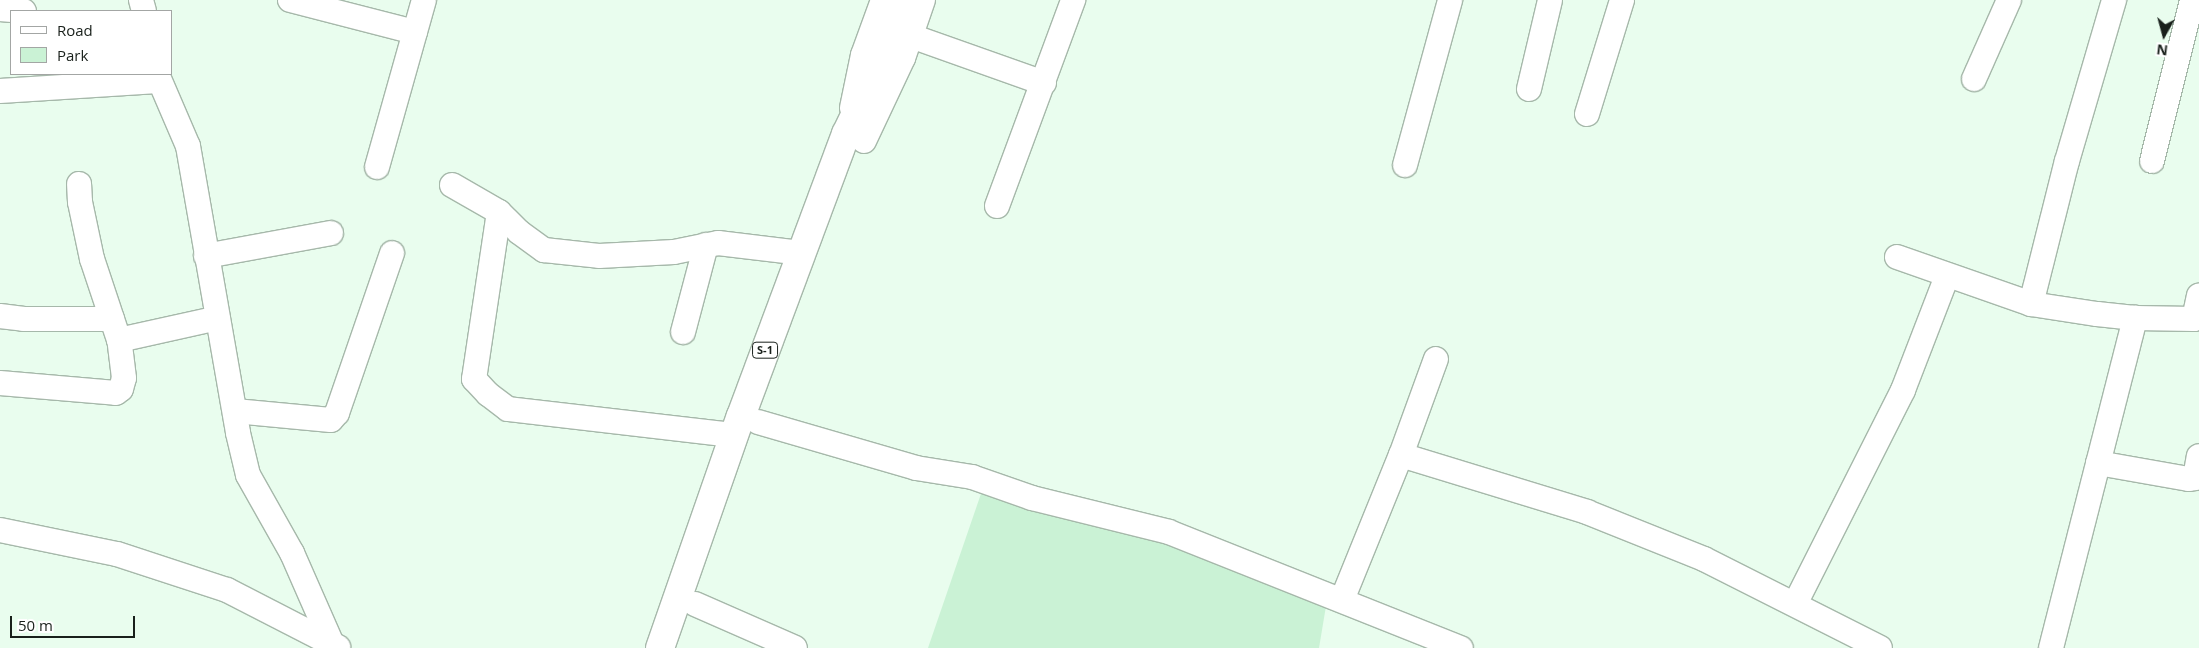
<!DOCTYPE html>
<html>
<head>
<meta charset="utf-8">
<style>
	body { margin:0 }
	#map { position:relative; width:2199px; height:648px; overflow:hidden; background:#e9fdee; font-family:"Open Sans",sans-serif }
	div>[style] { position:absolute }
	.green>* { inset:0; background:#caf2d5 }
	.roads { filter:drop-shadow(1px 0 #a6b8aa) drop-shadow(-1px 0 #a6b8aa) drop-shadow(0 1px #a6b8aa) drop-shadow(0 -1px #a6b8aa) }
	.minor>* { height:24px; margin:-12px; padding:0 12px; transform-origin:12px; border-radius:12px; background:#fff }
	.major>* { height:28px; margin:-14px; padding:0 14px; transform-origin:14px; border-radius:14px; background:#fff }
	span { translate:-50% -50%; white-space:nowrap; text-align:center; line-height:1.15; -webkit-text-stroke:4px #fff; paint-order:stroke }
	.shield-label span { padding:1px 4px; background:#fff; border:1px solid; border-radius:4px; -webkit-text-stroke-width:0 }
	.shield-label { font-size:11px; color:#19201b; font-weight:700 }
	.legend { position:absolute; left:10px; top:10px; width:162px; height:65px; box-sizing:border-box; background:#fff; border:1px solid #a3a6a4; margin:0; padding:6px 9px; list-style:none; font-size:15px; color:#19201b }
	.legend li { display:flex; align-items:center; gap:10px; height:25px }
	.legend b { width:25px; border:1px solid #a3a6a4 }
	.north { position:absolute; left:2139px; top:10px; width:50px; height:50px; -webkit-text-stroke:4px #fff; paint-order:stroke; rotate:187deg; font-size:14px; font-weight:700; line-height:20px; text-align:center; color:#19201b }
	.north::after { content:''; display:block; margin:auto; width:18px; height:22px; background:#19201b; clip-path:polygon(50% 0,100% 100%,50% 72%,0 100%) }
	.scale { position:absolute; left:10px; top:616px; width:125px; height:22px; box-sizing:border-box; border:2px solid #19201b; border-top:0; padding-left:6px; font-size:15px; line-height:18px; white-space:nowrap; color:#19201b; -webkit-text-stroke:4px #fff; paint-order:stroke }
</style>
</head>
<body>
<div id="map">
	<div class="green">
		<i style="clip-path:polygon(985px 482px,1328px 594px,1319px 648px,928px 648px)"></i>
	</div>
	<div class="roads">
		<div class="minor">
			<i style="left:141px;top:0;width:11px;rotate:75deg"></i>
			<i style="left:290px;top:0;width:129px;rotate:14.4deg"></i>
			<i style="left:0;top:9px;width:24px;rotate:5deg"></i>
			<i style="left:911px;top:36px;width:141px;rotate:19.5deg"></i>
			<i style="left:157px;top:74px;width:78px;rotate:66.7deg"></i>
			<i style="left:188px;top:146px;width:291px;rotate:80.1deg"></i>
			<i style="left:238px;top:433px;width:43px;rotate:76.6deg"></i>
			<i style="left:248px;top:475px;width:90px;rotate:60.6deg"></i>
			<i style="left:292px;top:553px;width:99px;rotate:66.3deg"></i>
			<i style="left:1974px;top:79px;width:86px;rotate:-66.1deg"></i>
			<i style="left:1529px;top:89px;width:91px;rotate:-76.7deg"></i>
			<i style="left:0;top:91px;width:158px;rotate:-3.6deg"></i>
			<i style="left:852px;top:108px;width:54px;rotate:-78.3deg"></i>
			<i style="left:863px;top:55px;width:59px;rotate:-70deg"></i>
			<i style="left:1587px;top:114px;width:119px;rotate:-72.9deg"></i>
			<i style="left:864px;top:141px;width:92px;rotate:-64.8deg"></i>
			<i style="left:903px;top:58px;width:61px;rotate:-71deg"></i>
			<i style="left:2152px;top:161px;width:166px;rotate:-76deg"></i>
			<i style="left:1405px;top:165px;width:171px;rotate:-74.7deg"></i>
			<i style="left:377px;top:167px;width:173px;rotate:-74.3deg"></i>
			<i style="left:452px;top:185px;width:54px;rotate:29.9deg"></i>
			<i style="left:499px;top:212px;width:28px;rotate:45deg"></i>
			<i style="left:519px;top:232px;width:31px;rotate:36deg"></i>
			<i style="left:544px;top:250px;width:55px;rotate:6.2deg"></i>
			<i style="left:599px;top:256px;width:75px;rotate:-3.1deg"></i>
			<i style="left:674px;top:252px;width:45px;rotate:-11.6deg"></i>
			<i style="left:718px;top:243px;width:85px;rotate:6.8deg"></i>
			<i style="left:997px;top:206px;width:220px;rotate:-69.7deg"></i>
			<i style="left:499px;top:212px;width:169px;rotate:98.5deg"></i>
			<i style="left:474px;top:379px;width:21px;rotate:47deg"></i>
			<i style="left:488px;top:394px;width:25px;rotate:37deg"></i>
			<i style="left:508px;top:409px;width:227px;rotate:6.6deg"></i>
			<i style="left:206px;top:256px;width:127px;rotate:-10.4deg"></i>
			<i style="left:1897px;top:257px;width:142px;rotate:19.3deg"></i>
			<i style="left:2031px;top:304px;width:67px;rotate:8.6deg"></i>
			<i style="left:2097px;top:314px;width:38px;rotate:6deg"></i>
			<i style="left:2135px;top:318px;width:59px;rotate:1deg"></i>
			<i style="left:2194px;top:319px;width:24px;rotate:-78deg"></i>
			<i style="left:2031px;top:304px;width:147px;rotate:-75.9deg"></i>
			<i style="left:2067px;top:161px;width:168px;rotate:-73.7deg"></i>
			<i style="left:0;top:316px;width:24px;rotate:7deg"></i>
			<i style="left:24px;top:319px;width:88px"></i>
			<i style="left:683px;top:332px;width:90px;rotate:-75.2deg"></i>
			<i style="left:119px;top:340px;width:101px;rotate:-12.5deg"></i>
			<i style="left:0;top:383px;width:116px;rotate:4.9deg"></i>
			<i style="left:116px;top:393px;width:6px;rotate:-39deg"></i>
			<i style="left:121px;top:389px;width:11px;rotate:-75deg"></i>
			<i style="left:124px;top:378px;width:38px;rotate:-97deg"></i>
			<i style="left:119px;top:340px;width:85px;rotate:-108.4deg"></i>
			<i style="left:92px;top:259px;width:58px;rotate:-101.9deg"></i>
			<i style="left:80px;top:202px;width:18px;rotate:-93deg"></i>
			<i style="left:235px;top:411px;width:96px;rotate:5.4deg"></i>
			<i style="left:331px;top:420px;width:9px;rotate:-49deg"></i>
			<i style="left:337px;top:413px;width:169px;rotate:-71deg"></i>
			<i style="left:758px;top:422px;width:165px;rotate:16.2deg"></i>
			<i style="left:916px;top:468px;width:57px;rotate:9.1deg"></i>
			<i style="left:972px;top:477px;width:64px;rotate:19.3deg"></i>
			<i style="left:1032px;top:498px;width:141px;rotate:13.9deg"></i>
			<i style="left:1169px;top:532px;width:314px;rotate:21.7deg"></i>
			<i style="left:1401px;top:455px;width:195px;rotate:17deg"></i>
			<i style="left:1587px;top:512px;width:126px;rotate:21.9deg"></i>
			<i style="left:1704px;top:559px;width:197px;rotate:26.8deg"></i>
			<i style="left:2098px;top:463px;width:92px;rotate:10deg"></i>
			<i style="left:2189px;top:479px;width:6px;rotate:-9deg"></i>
			<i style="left:2195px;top:478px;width:22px;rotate:-80deg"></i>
			<i style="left:0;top:530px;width:119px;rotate:11.6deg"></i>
			<i style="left:117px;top:554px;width:116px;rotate:18.1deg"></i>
			<i style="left:227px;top:590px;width:125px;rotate:27.2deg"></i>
			<i style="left:1342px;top:600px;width:157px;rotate:-67.9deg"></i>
			<i style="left:1401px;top:455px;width:102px;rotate:-70deg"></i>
			<i style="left:695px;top:604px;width:109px;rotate:23.7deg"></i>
			<i style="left:1795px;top:604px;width:240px;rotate:-63.2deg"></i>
			<i style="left:1903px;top:390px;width:122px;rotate:-68.9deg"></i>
			<i style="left:2051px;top:648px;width:341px;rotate:-75.7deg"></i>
		</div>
		<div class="major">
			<i style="left:660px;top:648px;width:246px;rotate:-70.8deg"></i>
			<i style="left:741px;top:416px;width:301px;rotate:-69.6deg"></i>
			<i style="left:846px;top:134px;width:85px;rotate:-64.3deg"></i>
			<i style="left:883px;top:57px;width:61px;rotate:-69.8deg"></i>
		</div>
	</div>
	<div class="shield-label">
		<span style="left:765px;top:350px">S-1</span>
	</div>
	<ul class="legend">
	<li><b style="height:6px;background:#fff"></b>Road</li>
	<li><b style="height:14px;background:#caf2d5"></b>Park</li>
	</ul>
	<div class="north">N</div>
	<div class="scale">50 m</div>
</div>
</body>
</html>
